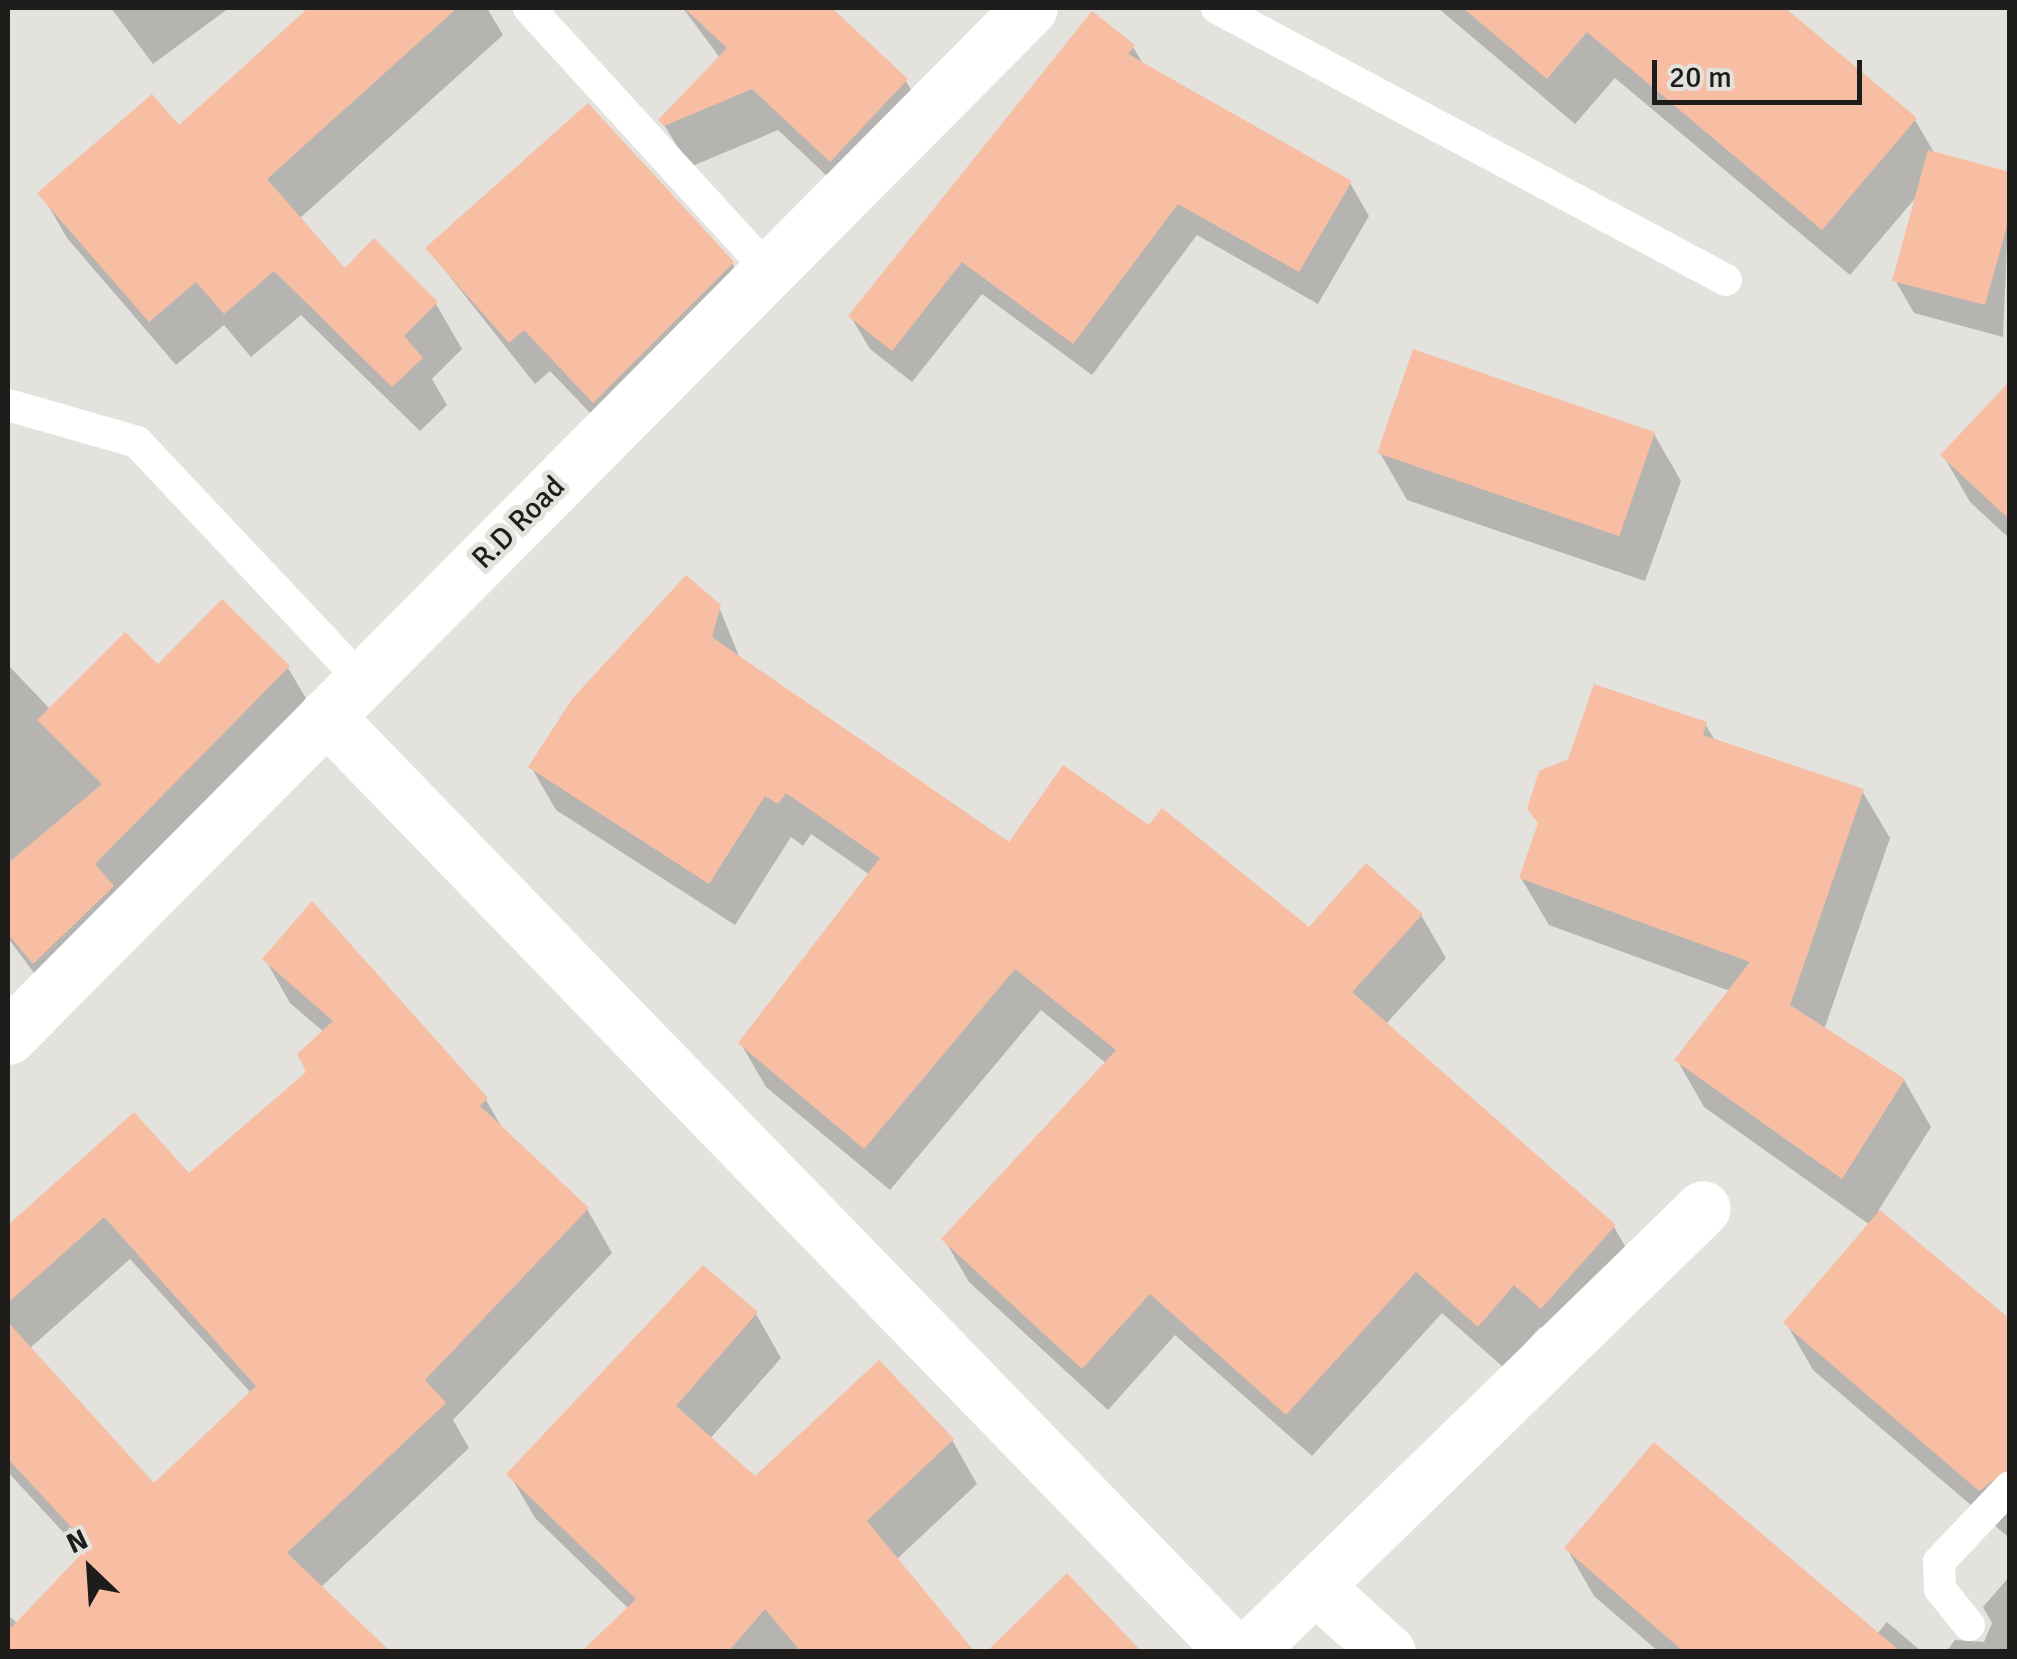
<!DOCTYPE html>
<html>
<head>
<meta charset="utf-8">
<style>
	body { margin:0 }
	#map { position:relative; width:2017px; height:1659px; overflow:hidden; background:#e3e2dd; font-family:Signika,sans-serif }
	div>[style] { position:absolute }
	.shadow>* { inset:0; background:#0003 }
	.building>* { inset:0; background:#f8bea4; transform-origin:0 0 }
	.service>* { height:32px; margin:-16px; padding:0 16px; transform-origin:16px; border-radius:16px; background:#fff }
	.minor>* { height:55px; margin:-27.5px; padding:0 27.5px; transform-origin:27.5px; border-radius:27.5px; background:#fff }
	span { translate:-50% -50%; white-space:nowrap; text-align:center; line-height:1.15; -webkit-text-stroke:10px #e3e2dd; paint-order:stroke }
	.street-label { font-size:30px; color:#1e1d1c }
	.frame { position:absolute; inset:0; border:10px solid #1e1d1c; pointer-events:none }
	.north { position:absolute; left:40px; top:1519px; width:100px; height:100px; -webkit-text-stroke:8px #e3e2dd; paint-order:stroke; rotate:335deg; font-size:28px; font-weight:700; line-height:40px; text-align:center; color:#1e1d1c }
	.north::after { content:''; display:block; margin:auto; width:35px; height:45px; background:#1e1d1c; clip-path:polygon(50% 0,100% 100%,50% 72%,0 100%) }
	.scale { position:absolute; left:1652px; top:60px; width:210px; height:45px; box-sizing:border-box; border:5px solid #1e1d1c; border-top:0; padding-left:12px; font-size:30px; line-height:35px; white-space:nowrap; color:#1e1d1c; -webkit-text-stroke:8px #e3e2dd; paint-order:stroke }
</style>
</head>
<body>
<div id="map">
	<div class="shadow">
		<i style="clip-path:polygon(111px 8px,229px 8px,153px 64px)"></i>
		<i style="clip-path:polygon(312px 8px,487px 8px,503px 35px,299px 219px,344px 272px,436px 304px,462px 349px,432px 379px,447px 405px,420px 431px,301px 315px,251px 357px,224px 325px,176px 365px,67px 238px,41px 193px,179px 129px)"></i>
		<i style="clip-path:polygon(683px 8px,828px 8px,906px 81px,930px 122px,855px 202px,778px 130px,690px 167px,661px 120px,720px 58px)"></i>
		<i style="clip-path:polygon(1438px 8px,1781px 8px,1915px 120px,1935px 154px,2010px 174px,2003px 337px,1914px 313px,1895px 280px,1918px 195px,1850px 275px,1615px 78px,1575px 124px)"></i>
		<i style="clip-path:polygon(1133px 47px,1145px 67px,1350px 183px,1369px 216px,1318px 304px,1197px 235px,1092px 375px,982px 294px,912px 382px,870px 349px,851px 317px)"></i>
		<i style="clip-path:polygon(428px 249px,732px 263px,756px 306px,619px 443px,550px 371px,535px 384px)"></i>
		<i style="clip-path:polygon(2010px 401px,2010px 539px,1970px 502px,1943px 455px)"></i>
		<i style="clip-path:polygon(1654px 434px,1681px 481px,1645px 581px,1407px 500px,1380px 453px)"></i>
		<i style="clip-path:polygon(719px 607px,741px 661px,1010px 846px,1149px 828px,1309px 930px,1421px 915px,1446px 958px,1385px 1025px,1614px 1227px,1639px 1270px,1567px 1350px,1540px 1327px,1504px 1368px,1442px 1313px,1312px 1456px,1175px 1335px,1108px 1410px,969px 1282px,944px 1239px,1107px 1064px,1041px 1010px,890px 1190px,766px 1087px,741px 1044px,870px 875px,811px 834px,803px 846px,791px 837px,735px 925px,556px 810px,531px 767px)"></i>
		<i style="clip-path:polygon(8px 665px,51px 710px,158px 667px,288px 668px,317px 717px,63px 1012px,8px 938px)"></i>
		<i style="clip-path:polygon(1705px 724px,1716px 742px,1862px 791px,1890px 838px,1824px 1030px,1904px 1080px,1931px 1127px,1878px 1211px,2010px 1323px,2007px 1536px,1813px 1370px,1786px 1323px,1870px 1225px,1704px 1107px,1677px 1060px,1730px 991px,1549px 925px,1521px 878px)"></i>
		<i style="clip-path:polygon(evenodd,265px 959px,486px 1100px,505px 1133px,587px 1209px,612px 1253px,453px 1420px,469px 1448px,320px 1588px,387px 1652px,8px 1652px,8px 1615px,18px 1624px,84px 1555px,8px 1472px,8px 1229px,134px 1116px,189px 1177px,309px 1072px,325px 1033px,290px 1003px,265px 959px,130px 1259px,252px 1394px,154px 1486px,29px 1349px,130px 1259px)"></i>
		<i style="clip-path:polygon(756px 1314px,781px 1358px,709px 1440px,755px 1480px,952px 1440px,977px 1484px,896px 1560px,972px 1652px,585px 1652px,629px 1609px,535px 1518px,510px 1475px)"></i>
		<i style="clip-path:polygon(1567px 1549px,1877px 1634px,1887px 1622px,1922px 1652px,1659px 1652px,1594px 1596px)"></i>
		<i style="clip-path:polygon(2010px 1576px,2010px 1652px,1946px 1652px,1955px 1640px,1984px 1642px,1992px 1623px,1983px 1607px)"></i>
	</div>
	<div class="building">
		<i style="clip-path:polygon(308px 8px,457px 8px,267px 179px,345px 268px,374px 238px,438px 302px,404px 336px,423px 358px,392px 387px,274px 271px,224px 314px,196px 282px,149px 322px,37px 193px,152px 94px,179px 125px)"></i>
		<i style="clip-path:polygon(684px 8px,832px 8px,908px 79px,830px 162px,752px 89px,664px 126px,658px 120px,727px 48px)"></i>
		<i style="clip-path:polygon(1463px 8px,1785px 8px,1917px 118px,1822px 230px,1587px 32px,1547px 79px)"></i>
		<i style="clip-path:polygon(1092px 11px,1135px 45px,1128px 54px,1352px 181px,1299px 272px,1178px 204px,1073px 344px,962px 262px,892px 351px,848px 316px)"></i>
		<i style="clip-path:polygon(588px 103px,734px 262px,593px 403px,524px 330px,509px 343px,425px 248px)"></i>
		<i style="clip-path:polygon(1928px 150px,2010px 172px,2010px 215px,1985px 305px,1892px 281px)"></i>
		<i style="left:1413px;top:349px;width:256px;height:110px;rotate:19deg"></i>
		<i style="clip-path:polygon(2010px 381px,2010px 520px,1940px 455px)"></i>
		<i style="clip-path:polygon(686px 575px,721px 605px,712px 637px,1009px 842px,1063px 765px,1149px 825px,1162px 808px,1309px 927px,1366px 863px,1423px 914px,1352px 992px,1616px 1225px,1541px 1309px,1514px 1285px,1478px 1327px,1416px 1272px,1286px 1415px,1150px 1294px,1082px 1369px,941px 1239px,1116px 1050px,1015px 969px,864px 1149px,738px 1043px,880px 858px,786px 793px,778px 804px,765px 796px,709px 884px,528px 767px,572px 699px)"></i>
		<i style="clip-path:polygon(222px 599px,290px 666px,95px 864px,114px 886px,33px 964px,8px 934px,8px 863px,102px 784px,37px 720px,125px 632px,158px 664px)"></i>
		<i style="clip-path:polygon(1594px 684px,1707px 722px,1703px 735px,1864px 789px,1790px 1005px,1905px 1079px,1842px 1179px,1674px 1060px,1750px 962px,1519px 878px,1538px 823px,1527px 809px,1539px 771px,1568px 759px)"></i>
		<i style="clip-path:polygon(312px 901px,488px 1098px,480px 1106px,589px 1208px,425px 1380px,446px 1403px,287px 1553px,391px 1652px,8px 1652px,8px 1631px,89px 1546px,8px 1459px,8px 1322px,154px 1483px,256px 1386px,104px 1217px,8px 1303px,8px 1225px,134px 1112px,189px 1173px,306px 1072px,297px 1054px,333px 1021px,262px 959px)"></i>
		<i style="clip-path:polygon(1880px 1210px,2010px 1319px,2010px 1468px,1979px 1491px,1783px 1323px)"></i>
		<i style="clip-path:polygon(703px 1265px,758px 1312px,676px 1406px,755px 1476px,879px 1360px,954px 1439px,867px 1521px,975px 1652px,801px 1652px,765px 1609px,728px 1652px,581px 1652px,636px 1599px,506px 1474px)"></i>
		<i style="clip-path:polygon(1654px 1442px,1901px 1652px,1684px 1652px,1564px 1548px)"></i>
		<i style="clip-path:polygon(1067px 1573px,1142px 1652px,986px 1652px)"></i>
	</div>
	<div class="service">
		<i style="left:529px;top:8px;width:356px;rotate:47.6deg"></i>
		<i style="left:1217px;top:8px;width:577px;rotate:28.12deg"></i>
		<i style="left:8px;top:405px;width:134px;rotate:16deg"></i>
		<i style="left:137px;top:442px;width:328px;rotate:46.7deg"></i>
		<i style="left:1969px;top:1625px;width:46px;rotate:-128.9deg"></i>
		<i style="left:1940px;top:1589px;width:27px;rotate:-92deg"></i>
		<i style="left:1939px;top:1562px;width:103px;rotate:-46.6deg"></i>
	</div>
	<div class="minor">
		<i style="left:326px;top:716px;width:1304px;rotate:45.87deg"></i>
		<i style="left:8px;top:1037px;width:1450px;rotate:-45.2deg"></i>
		<i style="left:1316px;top:1587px;width:97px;rotate:42.1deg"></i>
		<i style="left:1247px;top:1652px;width:636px;rotate:-44.24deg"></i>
	</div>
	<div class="street-label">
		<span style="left:519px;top:523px;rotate:-45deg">R.D Road</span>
	</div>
	<div class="frame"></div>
	<div class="north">N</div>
	<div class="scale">20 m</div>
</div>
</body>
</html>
